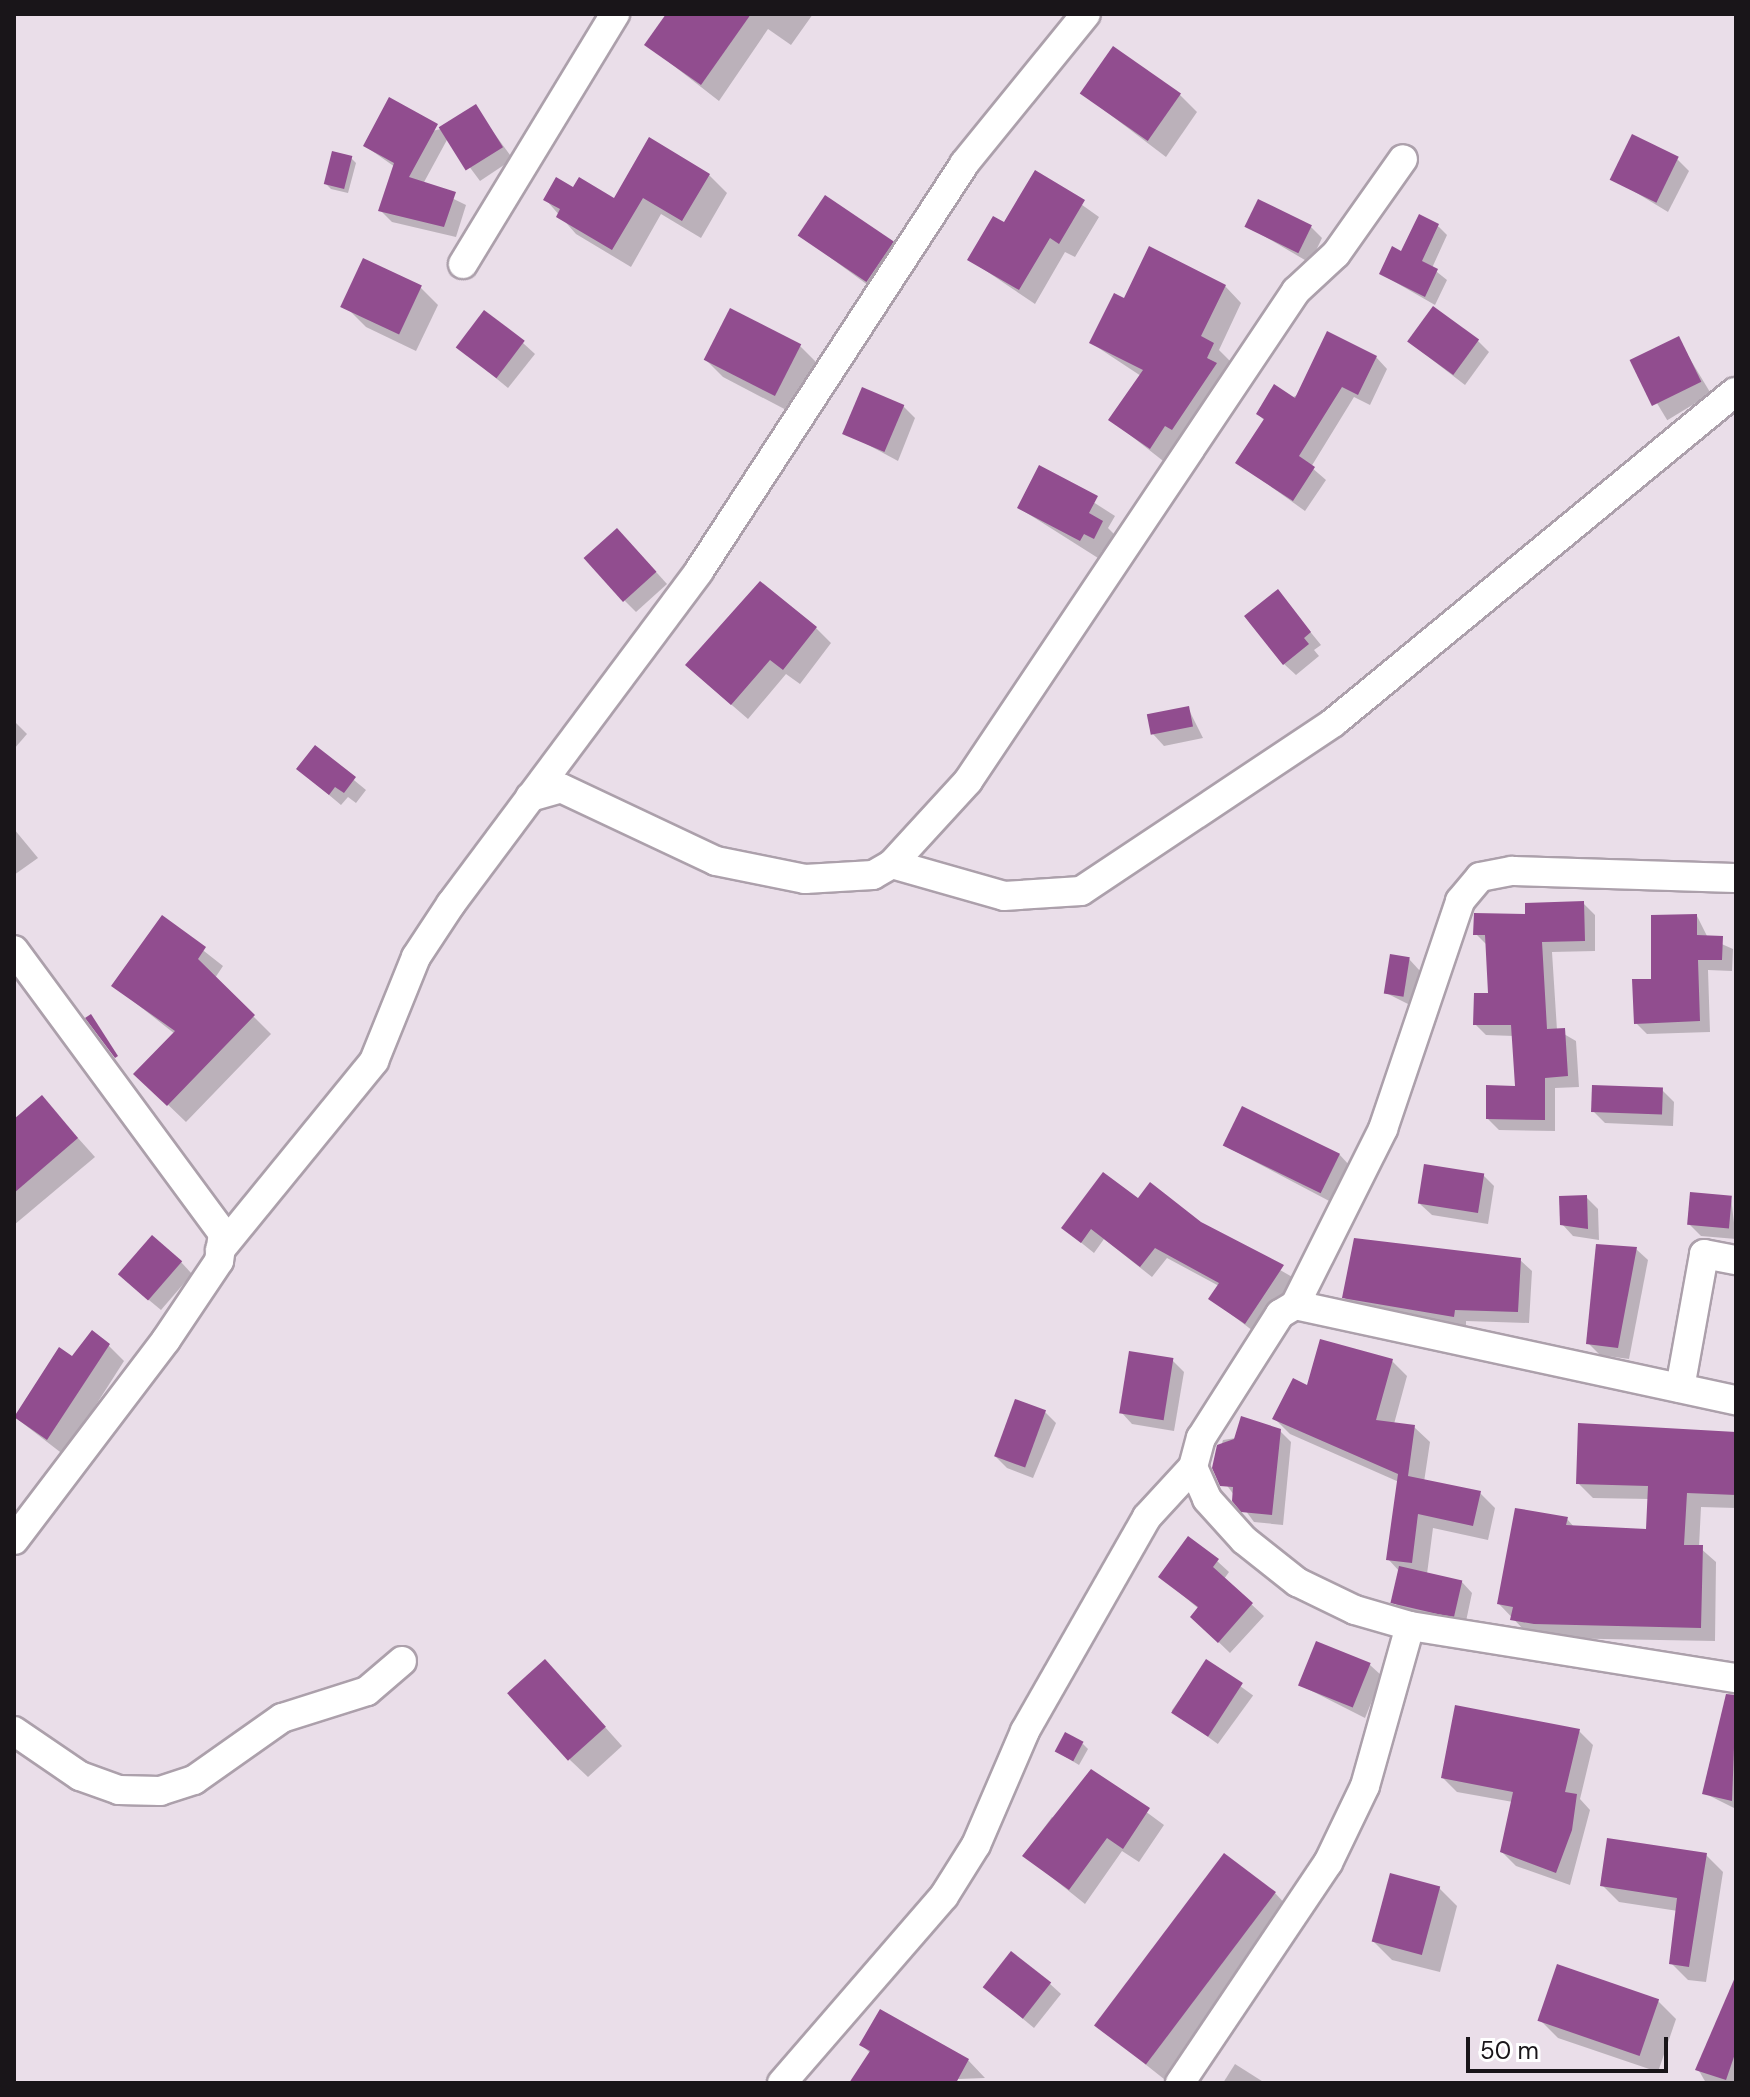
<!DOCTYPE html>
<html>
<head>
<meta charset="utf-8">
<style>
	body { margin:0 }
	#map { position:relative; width:1750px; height:2097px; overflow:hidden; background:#eadee9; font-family:"DM Sans",sans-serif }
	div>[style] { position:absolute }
	.shadow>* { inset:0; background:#0003; transform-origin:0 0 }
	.building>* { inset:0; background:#914d8f; transform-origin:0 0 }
	.roads { filter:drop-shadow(2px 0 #aca0ab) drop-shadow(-2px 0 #aca0ab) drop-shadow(0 2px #aca0ab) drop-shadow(0 -2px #aca0ab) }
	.street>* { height:28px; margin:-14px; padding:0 14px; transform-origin:14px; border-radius:14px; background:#fff }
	span { translate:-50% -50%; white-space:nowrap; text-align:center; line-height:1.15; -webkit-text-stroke:7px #fff; paint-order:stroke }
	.frame { position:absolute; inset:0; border:16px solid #191519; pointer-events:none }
	.scale { position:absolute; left:1466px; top:2037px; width:202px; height:36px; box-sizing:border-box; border:4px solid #191519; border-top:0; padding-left:10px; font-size:24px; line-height:28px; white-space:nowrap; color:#191519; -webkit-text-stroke:6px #fff; paint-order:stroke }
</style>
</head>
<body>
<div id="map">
	<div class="shadow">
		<i style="clip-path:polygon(669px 14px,813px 14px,791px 45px,768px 29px,719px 101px,647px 45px)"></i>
		<i style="clip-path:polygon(1083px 94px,1179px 94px,1197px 112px,1166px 157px)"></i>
		<i style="clip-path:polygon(475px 107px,513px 159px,480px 181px,448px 138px,423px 184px,466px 205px,456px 237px,392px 222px,381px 211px,395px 167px,365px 146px,441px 129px)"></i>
		<i style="clip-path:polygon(351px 158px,356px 163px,348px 193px,331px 189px,326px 184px)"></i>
		<i style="clip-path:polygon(1677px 159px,1689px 171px,1668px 212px,1612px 178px)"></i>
		<i style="clip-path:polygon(1036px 172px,1099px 217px,1075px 257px,1065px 252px,1035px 304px,970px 260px,1004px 225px)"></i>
		<i style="clip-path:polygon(709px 175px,727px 193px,701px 238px,661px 214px,631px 267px,576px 234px,546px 200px,573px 190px,614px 201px)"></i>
		<i style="clip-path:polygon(1419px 217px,1439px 227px,1416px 269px,1439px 227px,1447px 235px,1432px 268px,1447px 280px,1435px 305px,1381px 274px,1393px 249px,1402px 254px)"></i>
		<i style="clip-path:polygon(1247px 226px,1311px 227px,1322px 238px,1310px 263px)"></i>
		<i style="clip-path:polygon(801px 236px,893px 242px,910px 260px,880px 294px)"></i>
		<i style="clip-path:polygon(1225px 286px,1241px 303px,1219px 350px,1230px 361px,1224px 373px,1232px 381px,1167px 464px,1111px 420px,1141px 376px,1091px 343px,1125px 300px)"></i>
		<i style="clip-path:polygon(421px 288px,438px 305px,416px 351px,366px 327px,348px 309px)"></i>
		<i style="left:1678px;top:339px;width:64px;height:51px;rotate:59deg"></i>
		<i style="clip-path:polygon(1477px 340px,1489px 352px,1465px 385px,1409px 342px)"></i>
		<i style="clip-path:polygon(523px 343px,535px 354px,508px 388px,458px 347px)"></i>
		<i style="clip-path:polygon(800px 346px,818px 364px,792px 413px,723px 377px,705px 359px)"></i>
		<i style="clip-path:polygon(1376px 357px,1387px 369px,1370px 405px,1354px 397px,1311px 467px,1326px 480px,1305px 511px,1238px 463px,1265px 421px,1258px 414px)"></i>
		<i style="clip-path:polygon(903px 406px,915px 418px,898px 461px,846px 433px)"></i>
		<i style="clip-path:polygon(1040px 468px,1115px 516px,1108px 528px,1120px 540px,1112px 556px,1102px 551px,1098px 558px,1019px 508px)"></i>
		<i style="clip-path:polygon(629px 542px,667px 584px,636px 612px,625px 601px)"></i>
		<i style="clip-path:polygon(1278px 592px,1321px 645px,1314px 650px,1319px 656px,1296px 675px,1284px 664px)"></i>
		<i style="clip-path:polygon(816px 628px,831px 643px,800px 684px,786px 674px,748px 719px,703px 680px)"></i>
		<i style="clip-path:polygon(1188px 708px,1203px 738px,1164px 746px,1153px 734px)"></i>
		<i style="clip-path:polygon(14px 721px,27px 734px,14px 749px)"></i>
		<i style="clip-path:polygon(315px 748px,366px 790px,356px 803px,348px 797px,341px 805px,298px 769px)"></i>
		<i style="clip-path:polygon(14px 829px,38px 858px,14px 875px)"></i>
		<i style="clip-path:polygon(1583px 903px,1595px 915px,1595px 951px,1552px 952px,1557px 1030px,1576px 1041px,1579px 1087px,1555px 1088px,1555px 1131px,1499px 1130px,1488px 1119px,1517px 1088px,1514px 1036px,1486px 1035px,1475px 1024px,1490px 995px,1488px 946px,1476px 934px)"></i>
		<i style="clip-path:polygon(1697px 916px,1708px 938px,1733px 949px,1732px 971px,1708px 970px,1710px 1032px,1647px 1034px,1636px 1023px,1653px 981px)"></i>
		<i style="clip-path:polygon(162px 918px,223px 966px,215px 978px,271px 1034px,186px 1122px,136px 1074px,175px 1034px,114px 986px)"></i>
		<i style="clip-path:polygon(1409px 959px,1420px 971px,1414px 1007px,1384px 992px)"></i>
		<i style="clip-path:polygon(1662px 1090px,1674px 1102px,1673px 1126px,1605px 1123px,1594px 1112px)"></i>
		<i style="clip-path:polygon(42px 1098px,95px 1157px,14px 1225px,14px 1122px)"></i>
		<i style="clip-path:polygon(1223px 1145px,1339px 1154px,1350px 1166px,1333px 1203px)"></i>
		<i style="clip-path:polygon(1483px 1175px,1494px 1186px,1488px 1224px,1432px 1215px,1420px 1204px)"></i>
		<i style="clip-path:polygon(1586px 1197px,1598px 1209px,1599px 1240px,1573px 1236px,1562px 1224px)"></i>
		<i style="clip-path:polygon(1731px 1198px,1736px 1239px,1701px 1236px,1690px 1225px)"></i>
		<i style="clip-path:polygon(1138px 1200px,1200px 1224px,1294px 1278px,1257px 1334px,1211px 1299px,1219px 1286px,1167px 1258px,1152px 1277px,1104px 1239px,1094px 1253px,1063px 1228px)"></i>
		<i style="clip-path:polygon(1636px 1249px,1648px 1260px,1629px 1359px,1600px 1355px,1588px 1343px)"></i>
		<i style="clip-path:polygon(1520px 1260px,1532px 1271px,1529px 1323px,1466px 1321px,1466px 1327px,1356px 1309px,1344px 1297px)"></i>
		<i style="clip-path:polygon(181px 1262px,192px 1274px,161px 1310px,132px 1286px)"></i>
		<i style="clip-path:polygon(108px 1345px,124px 1361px,64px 1455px,16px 1418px,60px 1350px,72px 1358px)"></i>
		<i style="clip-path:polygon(1172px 1360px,1184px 1372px,1174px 1431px,1132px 1424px,1121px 1412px)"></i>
		<i style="clip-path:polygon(1392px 1361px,1407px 1376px,1394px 1424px,1414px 1427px,1430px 1442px,1424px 1482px,1480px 1493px,1495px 1508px,1488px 1540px,1433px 1528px,1427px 1574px,1461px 1581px,1472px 1593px,1465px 1626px,1405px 1614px,1394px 1602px,1400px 1572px,1388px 1559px,1399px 1482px,1290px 1434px,1275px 1419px,1308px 1388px)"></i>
		<i style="clip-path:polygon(1045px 1412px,1056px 1423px,1033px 1478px,1007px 1468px,995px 1456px)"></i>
		<i style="clip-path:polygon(1280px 1431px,1291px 1442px,1283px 1525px,1254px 1522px,1214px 1468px,1223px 1440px)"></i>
		<i style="clip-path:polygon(1736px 1434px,1736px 1508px,1701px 1507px,1699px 1547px,1716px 1562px,1715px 1641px,1549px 1638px,1527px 1633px,1499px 1604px,1567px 1519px,1575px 1528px,1648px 1531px,1649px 1499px,1593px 1498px,1578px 1483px)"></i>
		<i style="clip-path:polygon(1217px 1561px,1229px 1572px,1224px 1579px,1264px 1616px,1230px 1653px,1204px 1628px,1199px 1609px,1161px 1577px)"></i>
		<i style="left:1207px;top:1662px;width:57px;height:60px;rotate:36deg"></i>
		<i style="clip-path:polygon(1370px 1665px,1382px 1676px,1365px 1718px,1300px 1685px)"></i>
		<i style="clip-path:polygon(562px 1679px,622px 1746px,588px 1777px,570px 1760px)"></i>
		<i style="clip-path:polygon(1721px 1721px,1736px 1725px,1736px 1809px,1704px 1793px)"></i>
		<i style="clip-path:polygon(1579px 1731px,1593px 1745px,1580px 1799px,1590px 1810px,1570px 1885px,1516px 1866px,1502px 1852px,1513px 1802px,1457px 1792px,1443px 1778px)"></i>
		<i style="clip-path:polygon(1083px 1744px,1088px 1749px,1079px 1765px,1056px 1751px)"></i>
		<i style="clip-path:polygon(1092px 1772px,1164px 1825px,1139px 1862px,1122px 1851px,1085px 1904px,1024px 1855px,1052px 1817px,1059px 1822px)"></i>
		<i style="clip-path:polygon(1706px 1855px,1723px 1872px,1706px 1982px,1688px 1980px,1671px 1963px,1678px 1911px,1619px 1902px,1602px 1885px)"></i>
		<i style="clip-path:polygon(1439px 1888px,1457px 1906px,1440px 1972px,1392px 1960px,1374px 1942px)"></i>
		<i style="clip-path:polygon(1275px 1893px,1291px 1910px,1169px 2083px,1097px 2026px)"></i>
		<i style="clip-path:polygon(1049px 1983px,1061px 1994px,1034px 2028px,986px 1988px)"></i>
		<i style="clip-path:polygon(1736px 1983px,1736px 2083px,1706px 2083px,1698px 2069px)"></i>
		<i style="clip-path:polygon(1658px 2001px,1676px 2019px,1658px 2072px,1558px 2038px,1540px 2020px)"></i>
		<i style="clip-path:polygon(862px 2045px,968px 2060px,985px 2078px,852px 2083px,871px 2054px)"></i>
		<i style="clip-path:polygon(1235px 2064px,1265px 2083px,1223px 2083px)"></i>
	</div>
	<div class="building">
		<i style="clip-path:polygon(666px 14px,751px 14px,701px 85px,644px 45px)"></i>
		<i style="left:1113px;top:46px;width:83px;height:58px;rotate:35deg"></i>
		<i style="clip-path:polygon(389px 97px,438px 124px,409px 177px,456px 192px,444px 227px,378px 211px,394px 163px,363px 146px)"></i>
		<i style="left:476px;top:104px;width:51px;height:44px;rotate:58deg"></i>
		<i style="left:1632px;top:134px;width:52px;height:51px;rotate:26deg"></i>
		<i style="clip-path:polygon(649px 137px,710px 174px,682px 221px,643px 198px,612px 250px,556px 217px,560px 209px,543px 200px,556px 177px,573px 187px,579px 177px,614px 198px)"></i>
		<i style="left:332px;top:151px;width:21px;height:34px;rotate:14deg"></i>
		<i style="clip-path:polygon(1035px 170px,1085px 200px,1059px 244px,1050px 238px,1019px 290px,967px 260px,993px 216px,1004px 222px)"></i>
		<i style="left:825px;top:195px;width:83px;height:49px;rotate:34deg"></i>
		<i style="left:1258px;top:199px;width:60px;height:31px;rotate:26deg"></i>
		<i style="clip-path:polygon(1419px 214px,1439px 224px,1422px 261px,1438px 269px,1425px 297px,1379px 274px,1392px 246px,1401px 251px)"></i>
		<i style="clip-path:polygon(1149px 246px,1226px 285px,1201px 336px,1214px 343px,1207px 358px,1217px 363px,1172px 430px,1165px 426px,1150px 449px,1108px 420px,1143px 370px,1089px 343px,1114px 293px,1124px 298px)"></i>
		<i style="left:363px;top:258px;width:65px;height:54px;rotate:25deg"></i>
		<i style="left:1433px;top:306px;width:57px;height:44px;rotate:36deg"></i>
		<i style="left:730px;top:308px;width:80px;height:58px;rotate:27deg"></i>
		<i style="left:484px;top:310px;width:51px;height:47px;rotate:37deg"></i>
		<i style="clip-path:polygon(1327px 331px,1377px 356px,1358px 395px,1342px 387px,1299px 456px,1315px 467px,1293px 501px,1235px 463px,1264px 419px,1256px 414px,1274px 384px,1295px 398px)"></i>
		<i style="left:1679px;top:336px;width:51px;height:55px;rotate:64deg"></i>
		<i style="left:862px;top:387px;width:46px;height:51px;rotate:23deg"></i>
		<i style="clip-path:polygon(1039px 465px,1098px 496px,1089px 513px,1103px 521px,1094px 539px,1084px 534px,1080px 541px,1017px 508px)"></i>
		<i style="left:617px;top:528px;width:59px;height:45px;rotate:48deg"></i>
		<i style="clip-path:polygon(760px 581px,817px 627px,783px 670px,770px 660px,731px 705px,685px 665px)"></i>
		<i style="clip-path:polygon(1278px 589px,1311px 632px,1304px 638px,1309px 644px,1283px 665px,1244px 616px)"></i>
		<i style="left:1189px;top:706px;width:21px;height:43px;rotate:79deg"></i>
		<i style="clip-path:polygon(315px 745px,356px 777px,344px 793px,335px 787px,329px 795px,296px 769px)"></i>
		<i style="clip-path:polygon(1584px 901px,1585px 941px,1542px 942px,1547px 1029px,1565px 1028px,1568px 1076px,1545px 1078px,1545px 1120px,1486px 1119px,1486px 1085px,1515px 1086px,1511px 1025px,1473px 1025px,1474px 993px,1488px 993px,1485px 935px,1473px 935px,1474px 913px,1525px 914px,1525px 903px)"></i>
		<i style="clip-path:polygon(1697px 914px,1697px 935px,1723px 936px,1722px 960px,1698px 960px,1700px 1021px,1634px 1024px,1632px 979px,1651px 979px,1651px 915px)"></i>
		<i style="clip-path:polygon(162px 915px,206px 947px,198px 959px,255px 1015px,167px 1106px,133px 1074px,175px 1031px,111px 986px)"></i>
		<i style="left:1390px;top:954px;width:20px;height:40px;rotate:9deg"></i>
		<i style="clip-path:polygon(91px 1014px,118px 1056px,115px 1058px,85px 1018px)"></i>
		<i style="left:1592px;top:1085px;width:71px;height:27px;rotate:2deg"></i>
		<i style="clip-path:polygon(42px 1095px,78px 1138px,14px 1193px,14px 1119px)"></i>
		<i style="left:1242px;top:1106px;width:109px;height:44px;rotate:26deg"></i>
		<i style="left:1424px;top:1164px;width:61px;height:40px;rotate:9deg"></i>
		<i style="clip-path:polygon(1103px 1172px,1138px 1198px,1150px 1182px,1201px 1222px,1284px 1265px,1245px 1324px,1208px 1299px,1219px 1283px,1155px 1248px,1140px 1267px,1091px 1229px,1081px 1243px,1061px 1228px)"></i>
		<i style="left:1690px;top:1192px;width:42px;height:33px;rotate:5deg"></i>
		<i style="clip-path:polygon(1587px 1195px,1588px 1229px,1560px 1225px,1559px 1196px)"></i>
		<i style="left:152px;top:1235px;width:40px;height:52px;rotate:41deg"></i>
		<i style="clip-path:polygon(1354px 1238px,1521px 1258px,1518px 1312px,1455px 1310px,1454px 1317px,1342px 1298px)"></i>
		<i style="clip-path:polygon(1596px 1244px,1637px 1247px,1618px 1348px,1586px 1344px)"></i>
		<i style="clip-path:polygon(92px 1330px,110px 1344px,47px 1440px,14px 1417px,59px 1347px,72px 1356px)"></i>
		<i style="clip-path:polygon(1320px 1339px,1393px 1359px,1376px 1420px,1415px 1425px,1408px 1476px,1481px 1491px,1473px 1526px,1418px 1514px,1412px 1563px,1386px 1560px,1398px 1474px,1272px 1419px,1293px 1378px,1307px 1385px)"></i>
		<i style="left:1129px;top:1351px;width:45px;height:63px;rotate:9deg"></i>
		<i style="left:1015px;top:1399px;width:33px;height:61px;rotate:20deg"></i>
		<i style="clip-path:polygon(1241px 1416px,1281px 1429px,1272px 1515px,1241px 1512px,1232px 1501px,1233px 1487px,1220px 1486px,1212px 1468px,1217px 1445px,1234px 1439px)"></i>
		<i style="clip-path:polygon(1578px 1423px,1736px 1432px,1736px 1495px,1687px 1493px,1684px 1545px,1703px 1545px,1701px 1628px,1534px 1624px,1510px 1620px,1513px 1607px,1497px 1604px,1515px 1508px,1568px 1517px,1566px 1525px,1646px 1529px,1648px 1486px,1576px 1484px)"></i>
		<i style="clip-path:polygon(1188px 1536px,1219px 1559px,1213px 1567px,1253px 1603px,1218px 1643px,1190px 1617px,1198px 1607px,1158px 1577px)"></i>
		<i style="left:1399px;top:1566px;width:65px;height:38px;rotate:13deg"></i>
		<i style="left:1316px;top:1641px;width:59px;height:48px;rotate:22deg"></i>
		<i style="left:545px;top:1659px;width:91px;height:51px;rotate:48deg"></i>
		<i style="left:1206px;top:1659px;width:44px;height:64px;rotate:33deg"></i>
		<i style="clip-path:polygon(1726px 1694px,1736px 1695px,1732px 1801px,1702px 1794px)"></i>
		<i style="clip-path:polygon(1455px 1705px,1580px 1729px,1565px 1792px,1577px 1794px,1572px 1830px,1556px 1873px,1500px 1852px,1513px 1792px,1441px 1778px)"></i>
		<i style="left:1065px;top:1732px;width:21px;height:22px;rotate:28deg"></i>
		<i style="clip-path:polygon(1091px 1769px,1150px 1808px,1123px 1849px,1107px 1838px,1069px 1890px,1022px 1856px)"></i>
		<i style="clip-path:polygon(1607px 1838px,1707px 1853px,1689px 1967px,1669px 1964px,1677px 1898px,1600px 1886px)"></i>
		<i style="left:1224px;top:1853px;width:65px;height:216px;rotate:37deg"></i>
		<i style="left:1390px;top:1873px;width:52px;height:71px;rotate:15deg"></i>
		<i style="left:1011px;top:1951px;width:51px;height:46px;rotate:38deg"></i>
		<i style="left:1557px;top:1964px;width:108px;height:60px;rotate:19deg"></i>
		<i style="clip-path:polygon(1736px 1975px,1736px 2051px,1726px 2080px,1695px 2070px)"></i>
		<i style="clip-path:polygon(880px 2009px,969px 2059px,956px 2083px,849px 2083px,870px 2051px,859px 2045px)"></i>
	</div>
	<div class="roads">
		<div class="street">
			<i style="left:463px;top:264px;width:293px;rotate:-58.7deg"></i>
			<i style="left:530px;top:797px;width:32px;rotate:-16deg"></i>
			<i style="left:561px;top:788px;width:171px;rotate:25.2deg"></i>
			<i style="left:716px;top:861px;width:91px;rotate:11.4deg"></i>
			<i style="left:805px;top:879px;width:68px;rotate:-3.4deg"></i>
			<i style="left:873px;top:875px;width:22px;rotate:-30deg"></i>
			<i style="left:892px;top:864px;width:113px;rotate:-47.5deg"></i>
			<i style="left:968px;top:781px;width:590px;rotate:-56.2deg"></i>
			<i style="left:1296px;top:291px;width:54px;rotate:-42.8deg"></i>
			<i style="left:1336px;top:254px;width:116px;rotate:-54.8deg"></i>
			<i style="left:892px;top:864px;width:116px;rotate:15.9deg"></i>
			<i style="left:1004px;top:896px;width:77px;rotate:-3.7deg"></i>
			<i style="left:1081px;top:891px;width:304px;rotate:-33.7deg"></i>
			<i style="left:1334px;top:722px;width:519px;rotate:-39.45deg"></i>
			<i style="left:14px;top:950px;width:352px;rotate:53.6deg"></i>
			<i style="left:223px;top:1233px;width:28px;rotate:98deg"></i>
			<i style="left:219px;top:1261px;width:95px;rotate:123.9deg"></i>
			<i style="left:166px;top:1340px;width:251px;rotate:127.2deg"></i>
			<i style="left:220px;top:1250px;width:244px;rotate:-50.8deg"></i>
			<i style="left:374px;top:1061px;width:112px;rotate:-68deg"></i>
			<i style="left:416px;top:957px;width:64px;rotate:-56.6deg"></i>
			<i style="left:451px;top:904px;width:415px;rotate:-53.3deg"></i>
			<i style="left:699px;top:571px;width:486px;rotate:-56.9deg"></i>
			<i style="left:964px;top:164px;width:193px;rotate:-50.9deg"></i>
			<i style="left:1295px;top:1305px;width:451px;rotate:12.2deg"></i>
			<i style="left:1680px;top:1388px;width:136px;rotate:-79.8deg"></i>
			<i style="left:1704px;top:1254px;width:33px;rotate:11deg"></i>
			<i style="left:1193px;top:1467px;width:35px;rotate:66deg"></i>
			<i style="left:1207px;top:1499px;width:55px;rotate:47.9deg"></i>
			<i style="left:1244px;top:1540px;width:68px;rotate:38.4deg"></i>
			<i style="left:1297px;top:1582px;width:64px;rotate:25.8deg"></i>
			<i style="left:1355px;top:1610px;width:57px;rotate:16.2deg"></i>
			<i style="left:1410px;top:1626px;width:330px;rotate:9.1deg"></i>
			<i style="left:14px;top:1731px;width:80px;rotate:34.3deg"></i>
			<i style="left:80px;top:1776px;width:41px;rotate:19.7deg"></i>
			<i style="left:119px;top:1790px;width:41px;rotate:1.4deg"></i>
			<i style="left:160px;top:1791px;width:36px;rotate:-18deg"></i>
			<i style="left:194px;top:1780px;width:108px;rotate:-35.2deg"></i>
			<i style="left:282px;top:1718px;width:89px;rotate:-17.6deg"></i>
			<i style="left:367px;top:1691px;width:46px;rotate:-40.6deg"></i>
			<i style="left:782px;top:2083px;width:247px;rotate:-49.1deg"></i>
			<i style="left:944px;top:1896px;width:60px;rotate:-57.9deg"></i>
			<i style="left:976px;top:1845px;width:124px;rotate:-66.7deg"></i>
			<i style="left:1025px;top:1731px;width:246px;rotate:-60.3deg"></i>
			<i style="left:1147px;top:1517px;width:68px;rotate:-47.4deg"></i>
			<i style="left:1193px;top:1467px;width:30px;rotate:-75deg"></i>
			<i style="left:1201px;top:1438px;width:147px;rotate:-57.5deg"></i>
			<i style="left:1280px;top:1314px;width:17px;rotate:-31deg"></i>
			<i style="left:1295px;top:1305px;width:197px;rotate:-63.4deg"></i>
			<i style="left:1383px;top:1129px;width:241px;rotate:-71.3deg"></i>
			<i style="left:1460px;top:901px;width:31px;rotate:-50deg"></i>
			<i style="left:1480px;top:877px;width:33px;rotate:-11deg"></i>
			<i style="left:1512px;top:871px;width:224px;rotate:1.8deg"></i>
			<i style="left:1180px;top:2083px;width:265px;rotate:-56.1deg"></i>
			<i style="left:1328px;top:1863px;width:85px;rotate:-64.3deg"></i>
			<i style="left:1365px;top:1786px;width:166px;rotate:-74.3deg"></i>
		</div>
	</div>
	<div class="frame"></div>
	<div class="scale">50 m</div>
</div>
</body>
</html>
